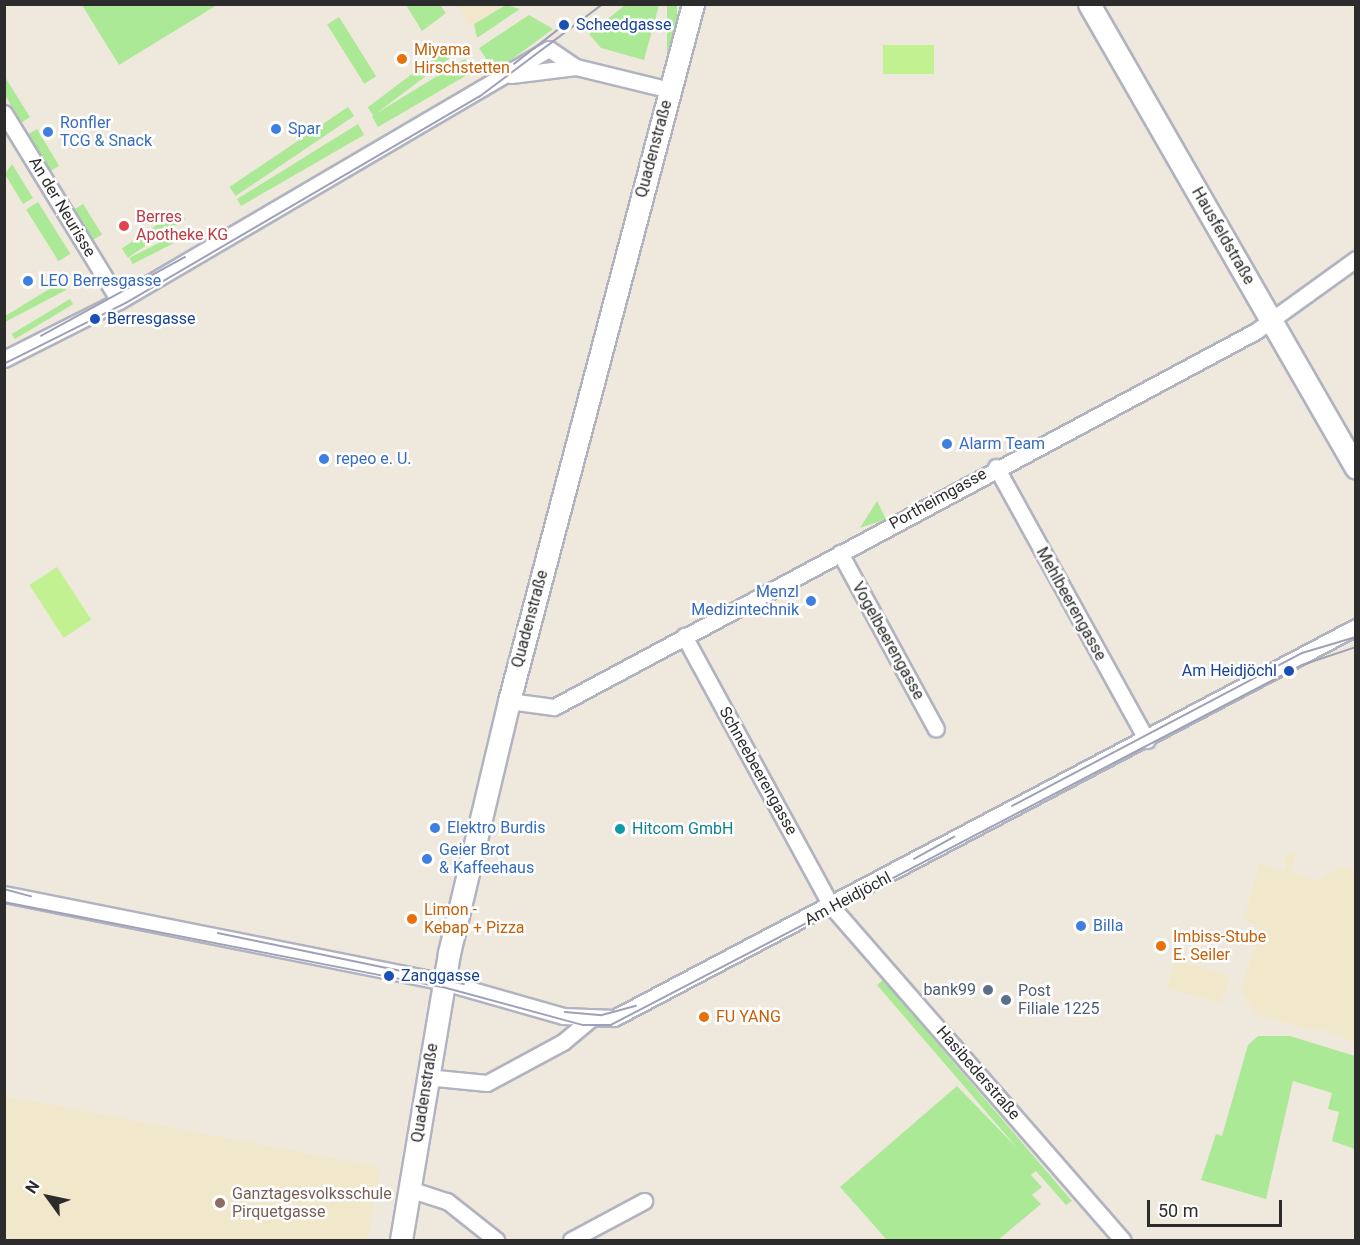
<!DOCTYPE html>
<html>
<head>
<meta charset="utf-8">
<style>
	body { margin:0 }
	#map { position:relative; width:1360px; height:1245px; overflow:hidden; background:#efe8dd; font-family:Roboto,sans-serif }
	div>[style] { position:absolute }
	.education>* { inset:0; background:#f1e8cc; transform-origin:0 0 }
	.green>* { inset:0; background:#ace996; transform-origin:0 0 }
	.pitch>* { inset:0; background:#c1f191; transform-origin:0 0 }
	.roads { filter:drop-shadow(2px 0 #b1b3c1) drop-shadow(-2px 0 #b1b3c1) drop-shadow(0 2px #b1b3c1) drop-shadow(0 -2px #b1b3c1) }
	.street>* { height:15px; margin:-7.5px; padding:0 7.5px; transform-origin:7.5px; border-radius:7.5px; background:#fff }
	.secondary>* { height:21px; margin:-10.5px; padding:0 10.5px; transform-origin:10.5px; border-radius:10.5px; background:#fff }
	.tram>* { height:1.5px; margin:-0.75px; padding:0 0.75px; transform-origin:0.75px; border-radius:0.75px; background:#9fa1b8 }
	.dots>* { width:16px; height:16px; translate:-50% -50%; box-sizing:border-box; border:3px solid #fff; border-radius:50% }
	span { translate:-50% -50%; white-space:nowrap; text-align:center; line-height:1.15; -webkit-text-stroke:5px #fff; paint-order:stroke }
	.transit-label { font-size:16px; color:#164399 }
	.left { translate:0 -50%; text-align:left }
	.right { translate:-100% -50%; text-align:right }
	.food-label { font-size:16px; color:#c56008 }
	.shop-label { font-size:16px; color:#366cbe }
	.street-label { font-size:16px; color:#2c2c2c }
	.health-label { font-size:16px; color:#be3a42 }
	.culture-label { font-size:16px; color:#0d838f }
	.service-label { font-size:16px; color:#4e5e75 }
	.education-label { font-size:16px; color:#785e54 }
	.frame { position:absolute; inset:0; border:6px solid #2c2c2c; pointer-events:none }
	.north { position:absolute; left:18px; top:1167px; width:60px; height:60px; -webkit-text-stroke:4px #fff; paint-order:stroke; rotate:303deg; font-size:16px; font-weight:700; line-height:24px; text-align:center; color:#2c2c2c }
	.north::after { content:''; display:block; margin:auto; width:21px; height:27px; background:#2c2c2c; clip-path:polygon(50% 0,100% 100%,50% 72%,0 100%) }
	.scale { position:absolute; left:1147px; top:1200px; width:135px; height:27px; box-sizing:border-box; border:3px solid #2c2c2c; border-top:0; padding-left:8px; font-size:18px; line-height:21px; white-space:nowrap; color:#2c2c2c; -webkit-text-stroke:4px #fff; paint-order:stroke }
</style>
</head>
<body>
<div id="map">
	<div class="education">
		<i style="clip-path:polygon(458px 5px,506px 5px,469px 26px)"></i>
		<i style="clip-path:polygon(1286px 852px,1296px 853px,1291px 873px,1319px 880px,1340px 866px,1355px 870px,1355px 1043px,1319px 1028px,1317px 1032px,1257px 1015px,1240px 991px,1261px 930px,1244px 918px,1259px 864px,1285px 871px)"></i>
		<i style="left:1175px;top:960px;width:56px;height:29px;rotate:16deg"></i>
		<i style="clip-path:polygon(4px 1096px,380px 1167px,368px 1239px,5px 1240px)"></i>
	</div>
	<div class="green">
		<i style="clip-path:polygon(82px 5px,217px 5px,119px 65px)"></i>
		<i style="clip-path:polygon(406px 5px,440px 5px,446px 13px,422px 31px)"></i>
		<i style="clip-path:polygon(506px 5px,520px 9px,477px 38px,474px 24px)"></i>
		<i style="clip-path:polygon(625px 5px,659px 5px,644px 60px,601px 48px,589px 34px)"></i>
		<i style="left:667px;top:5px;width:10px;height:54px"></i>
		<i style="clip-path:polygon(529px 15px,553px 29px,495px 72px,479px 48px)"></i>
		<i style="left:339px;top:17px;width:70px;height:14px;rotate:58deg"></i>
		<i style="left:453px;top:43px;width:10px;height:107px;rotate:53deg"></i>
		<i style="clip-path:polygon(465px 59px,474px 71px,378px 127px,372px 116px)"></i>
		<i style="clip-path:polygon(5px 77px,30px 117px,21px 123px,5px 95px)"></i>
		<i style="left:348px;top:107px;width:11px;height:143px;rotate:56deg"></i>
		<i style="clip-path:polygon(358px 124px,364px 135px,241px 206px,237px 199px)"></i>
		<i style="left:37px;top:129px;width:43px;height:11px;rotate:59deg"></i>
		<i style="clip-path:polygon(12px 164px,33px 198px,23px 204px,5px 174px)"></i>
		<i style="left:38px;top:202px;width:61px;height:14px;rotate:58deg"></i>
		<i style="left:83px;top:204px;width:36px;height:11px;rotate:58deg"></i>
		<i style="left:179px;top:210px;width:11px;height:69px;rotate:56deg"></i>
		<i style="left:190px;top:227px;width:7px;height:68px;rotate:63deg"></i>
		<i style="clip-path:polygon(61px 282px,66px 290px,5px 322px,5px 316px)"></i>
		<i style="left:70px;top:299px;width:6px;height:68px;rotate:59deg"></i>
		<i style="clip-path:polygon(877px 501px,886px 519px,860px 528px)"></i>
		<i style="clip-path:polygon(883px 980px,1072px 1201px,1066px 1205px,1036px 1171px,1031px 1175px,1042px 1187px,1032px 1195px,1041px 1204px,998px 1240px,887px 1240px,840px 1187px,957px 1086px,1018px 1149px,877px 985px)"></i>
		<i style="clip-path:polygon(1258px 1036px,1290px 1036px,1355px 1056px,1355px 1149px,1332px 1141px,1339px 1112px,1328px 1109px,1332px 1093px,1293px 1081px,1266px 1199px,1201px 1180px,1216px 1134px,1222px 1136px,1248px 1045px)"></i>
	</div>
	<div class="pitch">
		<i style="left:934px;top:45px;width:29px;height:51px;rotate:90deg"></i>
		<i style="left:57px;top:567px;width:63px;height:33px;rotate:57deg"></i>
	</div>
	<div class="roads">
		<div class="street">
			<i style="left:511px;top:75px;width:65px;rotate:-7deg"></i>
			<i style="left:576px;top:67px;width:97px;rotate:13.7deg"></i>
			<i style="left:4px;top:113px;width:220px;rotate:58.5deg"></i>
			<i style="left:4px;top:359px;width:129px;rotate:-26.8deg"></i>
			<i style="left:119px;top:301px;width:498px;rotate:-30.4deg"></i>
			<i style="left:549px;top:49px;width:32px;rotate:34deg"></i>
			<i style="left:996px;top:467px;width:312px;rotate:61.1deg"></i>
			<i style="left:840px;top:553px;width:200px;rotate:61.4deg"></i>
			<i style="left:684px;top:636px;width:309px;rotate:61.4deg"></i>
			<i style="left:832px;top:907px;width:442px;rotate:48.9deg"></i>
			<i style="left:509px;top:701px;width:45px;rotate:7.6deg"></i>
			<i style="left:554px;top:707px;width:796px;rotate:-28.17deg"></i>
			<i style="left:1256px;top:331px;width:123px;rotate:-35.8deg"></i>
			<i style="left:4px;top:894px;width:449px;rotate:11.3deg"></i>
			<i style="left:444px;top:982px;width:124px;rotate:15.9deg"></i>
			<i style="left:563px;top:1016px;width:51px;rotate:2.2deg"></i>
			<i style="left:614px;top:1018px;width:839px;rotate:-27.79deg"></i>
			<i style="left:426px;top:1077px;width:61px;rotate:5.6deg"></i>
			<i style="left:487px;top:1083px;width:86px;rotate:-28.3deg"></i>
			<i style="left:563px;top:1042px;width:34px;rotate:-40deg"></i>
			<i style="left:409px;top:1189px;width:40px;rotate:18deg"></i>
			<i style="left:447px;top:1201px;width:63px;rotate:38.5deg"></i>
			<i style="left:571px;top:1240px;width:83px;rotate:-28.1deg"></i>
		</div>
		<div class="secondary">
			<i style="left:1089px;top:4px;width:535px;rotate:60.08deg"></i>
			<i style="left:401px;top:1240px;width:291px;rotate:-80.5deg"></i>
			<i style="left:449px;top:953px;width:259px;rotate:-76.6deg"></i>
			<i style="left:509px;top:701px;width:721px;rotate:-75.21deg"></i>
		</div>
	</div>
	<div class="tram">
		<i style="left:514px;top:64px;width:68px;rotate:-37.9deg"></i>
		<i style="left:41px;top:336px;width:164px;rotate:-28.7deg"></i>
		<i style="left:4px;top:364px;width:136px;rotate:-26.6deg"></i>
		<i style="left:126px;top:303px;width:409px;rotate:-30.3deg"></i>
		<i style="left:479px;top:97px;width:155px;rotate:-36.9deg"></i>
		<i style="left:1012px;top:806px;width:328px;rotate:-27.8deg"></i>
		<i style="left:1302px;top:653px;width:56px;rotate:-16.5deg"></i>
		<i style="left:914px;top:859px;width:46px;rotate:-28.8deg"></i>
		<i style="left:4px;top:889px;width:28px;rotate:15deg"></i>
		<i style="left:4px;top:902px;width:447px;rotate:11deg"></i>
		<i style="left:443px;top:987px;width:145px;rotate:15.2deg"></i>
		<i style="left:583px;top:1025px;width:28px"></i>
		<i style="left:611px;top:1025px;width:779px;rotate:-27.52deg"></i>
		<i style="left:1302px;top:665px;width:57px;rotate:-18.4deg"></i>
		<i style="left:218px;top:933px;width:251px;rotate:11.7deg"></i>
		<i style="left:565px;top:1012px;width:37px;rotate:5deg"></i>
		<i style="left:602px;top:1015px;width:35px;rotate:-15deg"></i>
	</div>
	<div class="dots">
		<i style="left:564px;top:25px;background:#1a4fb4"></i>
		<i style="left:402px;top:59px;background:#e8710a"></i>
		<i style="left:276px;top:129px;background:#3f7fe0"></i>
		<i style="left:48px;top:132px;background:#3f7fe0"></i>
		<i style="left:124px;top:226px;background:#e0444e"></i>
		<i style="left:28px;top:281px;background:#3f7fe0"></i>
		<i style="left:95px;top:319px;background:#1a4fb4"></i>
		<i style="left:947px;top:444px;background:#3f7fe0"></i>
		<i style="left:324px;top:459px;background:#3f7fe0"></i>
		<i style="left:811px;top:601px;background:#3f7fe0"></i>
		<i style="left:1289px;top:671px;background:#1a4fb4"></i>
		<i style="left:435px;top:828px;background:#3f7fe0"></i>
		<i style="left:620px;top:829px;background:#0f9aa8"></i>
		<i style="left:427px;top:859px;background:#3f7fe0"></i>
		<i style="left:412px;top:919px;background:#e8710a"></i>
		<i style="left:1081px;top:926px;background:#3f7fe0"></i>
		<i style="left:1161px;top:946px;background:#e8710a"></i>
		<i style="left:389px;top:976px;background:#1a4fb4"></i>
		<i style="left:988px;top:990px;background:#5c6f8a"></i>
		<i style="left:1006px;top:1000px;background:#5c6f8a"></i>
		<i style="left:704px;top:1017px;background:#e8710a"></i>
		<i style="left:220px;top:1203px;background:#8d6e63"></i>
	</div>
	<div class="transit-label">
		<span class="left" style="left:576px;top:25px">Scheedgasse</span>
		<span class="left" style="left:107px;top:319px">Berresgasse</span>
		<span class="right" style="left:1277px;top:671px">Am Heidjöchl</span>
		<span class="left" style="left:401px;top:976px">Zanggasse</span>
	</div>
	<div class="food-label">
		<span class="left" style="left:414px;top:59px">Miyama<br>Hirschstetten</span>
		<span class="left" style="left:424px;top:919px">Limon -<br>Kebap + Pizza</span>
		<span class="left" style="left:1173px;top:946px">Imbiss-Stube<br>E. Seiler</span>
		<span class="left" style="left:716px;top:1017px">FU YANG</span>
	</div>
	<div class="shop-label">
		<span class="left" style="left:60px;top:132px">Ronfler<br>TCG &amp; Snack</span>
		<span class="left" style="left:288px;top:129px">Spar</span>
		<span class="left" style="left:40px;top:281px">LEO Berresgasse</span>
		<span class="left" style="left:959px;top:444px">Alarm Team</span>
		<span class="left" style="left:336px;top:459px">repeo e. U.</span>
		<span class="right" style="left:799px;top:601px">Menzl<br>Medizintechnik</span>
		<span class="left" style="left:447px;top:828px">Elektro Burdis</span>
		<span class="left" style="left:439px;top:859px">Geier Brot<br>&amp; Kaffeehaus</span>
		<span class="left" style="left:1093px;top:926px">Billa</span>
	</div>
	<div class="street-label">
		<span style="left:654px;top:149px;rotate:-75deg">Quadenstraße</span>
		<span style="left:62px;top:207px;rotate:59deg">An der Neurisse</span>
		<span style="left:1223px;top:236px;rotate:60deg">Hausfeldstraße</span>
		<span style="left:938px;top:499px;rotate:-29deg">Portheimgasse</span>
		<span style="left:1071px;top:604px;rotate:61deg">Mehlbeerengasse</span>
		<span style="left:530px;top:619px;rotate:-75deg">Quadenstraße</span>
		<span style="left:888px;top:641px;rotate:61deg">Vogelbeerengasse</span>
		<span style="left:758px;top:771px;rotate:61deg">Schneebeerengasse</span>
		<span style="left:848px;top:899px;rotate:-28deg">Am Heidjöchl</span>
		<span style="left:978px;top:1073px;rotate:49deg">Hasibederstraße</span>
		<span style="left:425px;top:1093px;rotate:-81deg">Quadenstraße</span>
	</div>
	<div class="health-label">
		<span class="left" style="left:136px;top:226px">Berres<br>Apotheke KG</span>
	</div>
	<div class="culture-label">
		<span class="left" style="left:632px;top:829px">Hitcom GmbH</span>
	</div>
	<div class="service-label">
		<span class="right" style="left:976px;top:990px">bank99</span>
		<span class="left" style="left:1018px;top:1000px">Post<br>Filiale 1225</span>
	</div>
	<div class="education-label">
		<span class="left" style="left:232px;top:1203px">Ganztagesvolksschule<br>Pirquetgasse</span>
	</div>
	<div class="frame"></div>
	<div class="north">N</div>
	<div class="scale">50 m</div>
</div>
</body>
</html>
